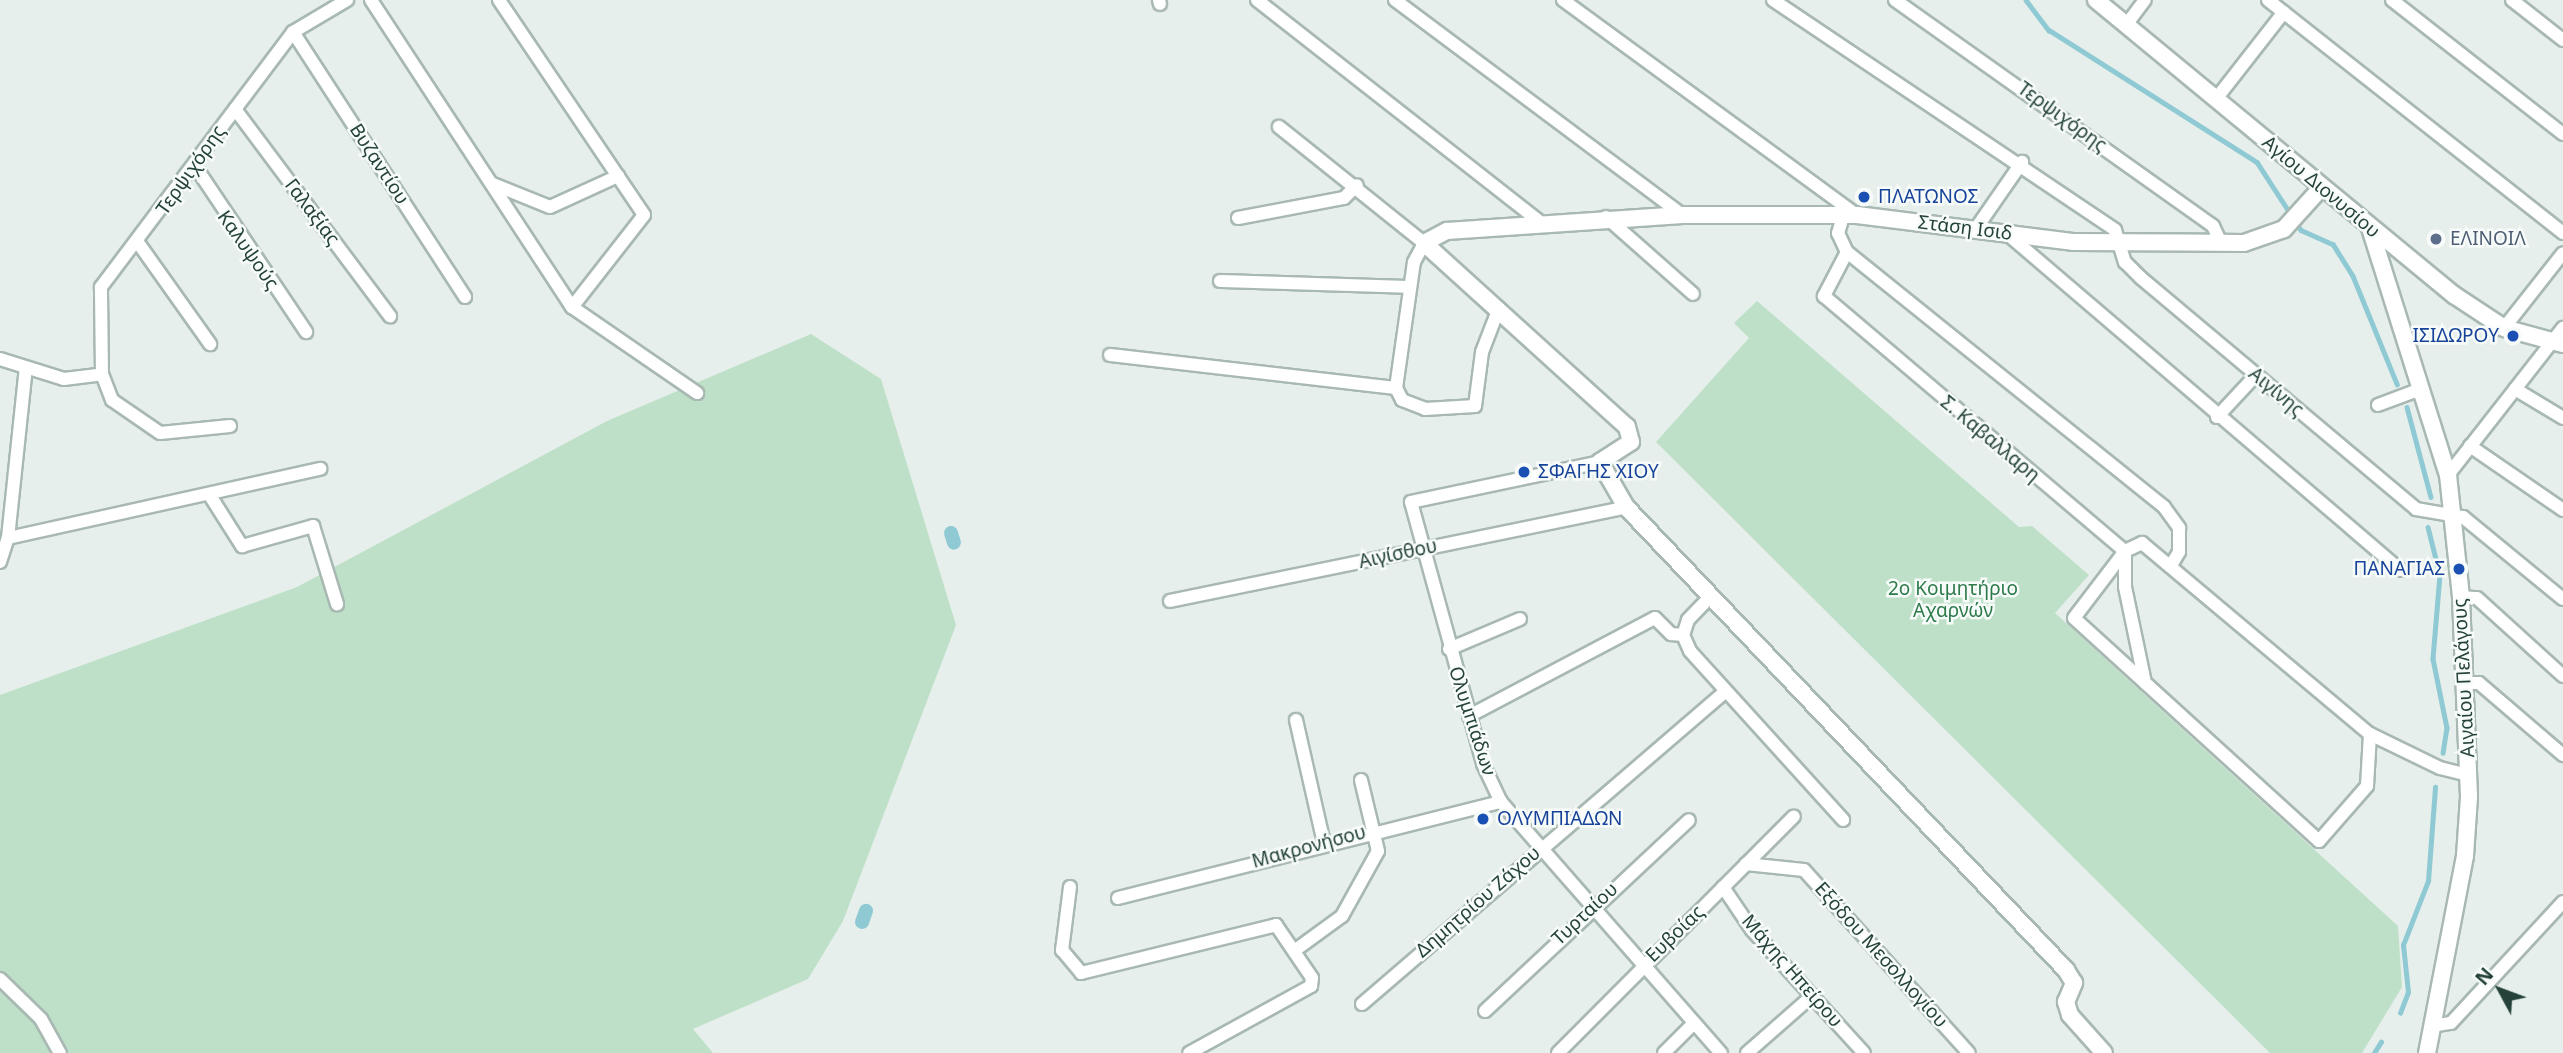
<!DOCTYPE html>
<html>
<head>
<meta charset="utf-8">
<style>
	body { margin:0 }
	#map { position:relative; width:2563px; height:1053px; overflow:hidden; background:#e6efeb; font-family:"Noto Sans",sans-serif }
	div>[style] { position:absolute }
	.green>* { inset:0; background:#bfe0c8 }
	.stream>* { height:4.5px; margin:-2.25px; padding:0 2.25px; transform-origin:2.25px; border-radius:2.25px; background:#8ec9d4 }
	.canal>* { height:14px; margin:-7px; padding:0 7px; transform-origin:7px; border-radius:7px; background:#8ec9d4 }
	.roads { filter:drop-shadow(2px 0 #a8b8b2) drop-shadow(-2px 0 #a8b8b2) drop-shadow(0 2px #a8b8b2) drop-shadow(0 -2px #a8b8b2) }
	.street>* { height:12px; margin:-6px; padding:0 6px; transform-origin:6px; border-radius:6px; background:#fff }
	.secondary>* { height:16px; margin:-8px; padding:0 8px; transform-origin:8px; border-radius:8px; background:#fff }
	.dots>* { width:19px; height:19px; translate:-50% -50%; box-sizing:border-box; border:4px solid #f7fbf9; border-radius:50% }
	span { translate:-50% -50%; white-space:nowrap; text-align:center; line-height:1.15; -webkit-text-stroke:5px #f7fbf9; paint-order:stroke }
	.street-label { font-size:19px; color:#24423a }
	.transit-label { font-size:19px; color:#164399 }
	.left { translate:0 -50%; text-align:left }
	.right { translate:-100% -50%; text-align:right }
	.service-label { font-size:19px; color:#4e5e75 }
	.park-label { font-size:19px; color:#2d7a4b }
	.north { position:absolute; left:2465px; top:955px; width:70px; height:70px; -webkit-text-stroke:5px #f7fbf9; paint-order:stroke; rotate:311deg; font-size:19px; font-weight:700; line-height:28px; text-align:center; color:#24423a }
	.north::after { content:''; display:block; margin:auto; width:24px; height:32px; background:#24423a; clip-path:polygon(50% 0,100% 100%,50% 72%,0 100%) }
</style>
</head>
<body>
<div id="map">
	<div class="green">
		<i style="clip-path:polygon(1757px 301px,2019px 527px,2032px 526px,2089px 575px,2055px 613px,2398px 926px,2402px 987px,2362px 1053px,2270px 1053px,1656px 442px,1749px 338px,1734px 323px)"></i>
		<i style="clip-path:polygon(811px 334px,881px 379px,956px 625px,843px 921px,808px 979px,693px 1029px,713px 1053px,0 1053px,0 695px,297px 587px,607px 421px)"></i>
	</div>
	<div class="stream">
		<i style="left:2026px;top:0;width:38px;rotate:53deg"></i>
		<i style="left:2049px;top:30px;width:246px;rotate:32.4deg"></i>
		<i style="left:2257px;top:162px;width:81px;rotate:57.1deg"></i>
		<i style="left:2301px;top:230px;width:35px;rotate:24deg"></i>
		<i style="left:2333px;top:244px;width:38px;rotate:58deg"></i>
		<i style="left:2353px;top:276px;width:117px;rotate:67.8deg"></i>
		<i style="left:2407px;top:407px;width:93px;rotate:75.1deg"></i>
		<i style="left:2428px;top:527px;width:49px;rotate:76deg"></i>
		<i style="left:2440px;top:575px;width:84px;rotate:94.8deg"></i>
		<i style="left:2433px;top:659px;width:70px;rotate:78.5deg"></i>
		<i style="left:2447px;top:728px;width:25px;rotate:99deg"></i>
		<i style="left:2400px;top:1013px;width:22px;rotate:-69deg"></i>
		<i style="left:2408px;top:992px;width:47px;rotate:-96.1deg"></i>
		<i style="left:2403px;top:945px;width:69px;rotate:-68.7deg"></i>
		<i style="left:2428px;top:881px;width:94px;rotate:-85.7deg"></i>
		<i style="left:2374px;top:1053px;width:13px;rotate:-58deg"></i>
	</div>
	<div class="canal">
		<i style="left:951px;top:533px;width:10px;rotate:73deg"></i>
		<i style="left:862px;top:922px;width:12px;rotate:-70deg"></i>
	</div>
	<div class="roads">
		<div class="street">
			<i style="left:371px;top:0;width:367px;rotate:56.8deg"></i>
			<i style="left:572px;top:307px;width:152px;rotate:34.5deg"></i>
			<i style="left:499px;top:0;width:259px;rotate:56deg"></i>
			<i style="left:644px;top:215px;width:117px;rotate:128deg"></i>
			<i style="left:1159px;top:0;width:4px;rotate:76deg"></i>
			<i style="left:1257px;top:0;width:361px;rotate:38.1deg"></i>
			<i style="left:1395px;top:0;width:359px;rotate:36.8deg"></i>
			<i style="left:1563px;top:0;width:364px;rotate:36.2deg"></i>
			<i style="left:1773px;top:0;width:412px;rotate:33.9deg"></i>
			<i style="left:2115px;top:230px;width:34px;rotate:73deg"></i>
			<i style="left:2125px;top:262px;width:23px;rotate:45deg"></i>
			<i style="left:2141px;top:278px;width:359px;rotate:40deg"></i>
			<i style="left:2416px;top:509px;width:48px;rotate:9.7deg"></i>
			<i style="left:2463px;top:517px;width:129px;rotate:39.4deg"></i>
			<i style="left:1895px;top:0;width:390px;rotate:35.4deg"></i>
			<i style="left:2213px;top:226px;width:19px;rotate:65deg"></i>
			<i style="left:2268px;top:0;width:376px;rotate:38.3deg"></i>
			<i style="left:2392px;top:0;width:217px;rotate:38.1deg"></i>
			<i style="left:2512px;top:0;width:65px;rotate:38.1deg"></i>
			<i style="left:2126px;top:25px;width:31px;rotate:-53deg"></i>
			<i style="left:293px;top:32px;width:316px;rotate:57deg"></i>
			<i style="left:2216px;top:99px;width:110px;rotate:-52deg"></i>
			<i style="left:235px;top:109px;width:259px;rotate:53.2deg"></i>
			<i style="left:195px;top:166px;width:200px;rotate:56.2deg"></i>
			<i style="left:493px;top:184px;width:61px;rotate:22deg"></i>
			<i style="left:550px;top:207px;width:75px;rotate:-24.5deg"></i>
			<i style="left:1843px;top:216px;width:18px;rotate:106deg"></i>
			<i style="left:1838px;top:233px;width:21px;rotate:65deg"></i>
			<i style="left:1847px;top:252px;width:50px;rotate:117.6deg"></i>
			<i style="left:1824px;top:296px;width:394px;rotate:40.3deg"></i>
			<i style="left:2125px;top:551px;width:36px;rotate:90deg"></i>
			<i style="left:2125px;top:587px;width:98px;rotate:78.2deg"></i>
			<i style="left:1606px;top:217px;width:116px;rotate:41.5deg"></i>
			<i style="left:1238px;top:218px;width:108px;rotate:-10.7deg"></i>
			<i style="left:1344px;top:198px;width:18px;rotate:-45deg"></i>
			<i style="left:1975px;top:230px;width:83px;rotate:-55.3deg"></i>
			<i style="left:2005px;top:232px;width:520px;rotate:40.55deg"></i>
			<i style="left:139px;top:244px;width:123px;rotate:54.6deg"></i>
			<i style="left:1847px;top:252px;width:407px;rotate:38.8deg"></i>
			<i style="left:2164px;top:507px;width:26px;rotate:54deg"></i>
			<i style="left:2179px;top:528px;width:24px;rotate:90deg"></i>
			<i style="left:2179px;top:552px;width:17px;rotate:121deg"></i>
			<i style="left:1220px;top:281px;width:189px;rotate:1.8deg"></i>
			<i style="left:2504px;top:328px;width:95px;rotate:-51.8deg"></i>
			<i style="left:1110px;top:355px;width:288px;rotate:6.6deg"></i>
			<i style="left:1396px;top:388px;width:127px;rotate:-81.9deg"></i>
			<i style="left:1414px;top:262px;width:21px;rotate:-62deg"></i>
			<i style="left:1424px;top:243px;width:186px;rotate:-141.3deg"></i>
			<i style="left:0;top:359px;width:67px;rotate:17.4deg"></i>
			<i style="left:64px;top:379px;width:38px;rotate:-7deg"></i>
			<i style="left:1396px;top:388px;width:13px;rotate:63deg"></i>
			<i style="left:1402px;top:400px;width:25px;rotate:21deg"></i>
			<i style="left:1425px;top:409px;width:50px;rotate:-3.4deg"></i>
			<i style="left:1475px;top:406px;width:54px;rotate:-82.6deg"></i>
			<i style="left:1482px;top:352px;width:47px;rotate:-68.9deg"></i>
			<i style="left:2515px;top:389px;width:56px;rotate:31.1deg"></i>
			<i style="left:2378px;top:405px;width:46px;rotate:-20.4deg"></i>
			<i style="left:2217px;top:417px;width:57px;rotate:-47.1deg"></i>
			<i style="left:230px;top:426px;width:70px;rotate:174.3deg"></i>
			<i style="left:160px;top:433px;width:58px;rotate:-145.5deg"></i>
			<i style="left:112px;top:400px;width:28px;rotate:-111deg"></i>
			<i style="left:102px;top:374px;width:87px;rotate:-90.7deg"></i>
			<i style="left:101px;top:287px;width:319px;rotate:-53deg"></i>
			<i style="left:293px;top:32px;width:63px;rotate:-30.7deg"></i>
			<i style="left:2470px;top:446px;width:113px;rotate:34.5deg"></i>
			<i style="left:1600px;top:462px;width:193px;rotate:168.1deg"></i>
			<i style="left:1411px;top:502px;width:272px;rotate:74.6deg"></i>
			<i style="left:1483px;top:764px;width:42px;rotate:64.7deg"></i>
			<i style="left:1501px;top:802px;width:334px;rotate:48.8deg"></i>
			<i style="left:2448px;top:475px;width:187px;rotate:-52deg"></i>
			<i style="left:209px;top:494px;width:62px;rotate:57.6deg"></i>
			<i style="left:242px;top:546px;width:74px;rotate:-15.7deg"></i>
			<i style="left:313px;top:526px;width:82px;rotate:72.9deg"></i>
			<i style="left:8px;top:538px;width:320px;rotate:-12.5deg"></i>
			<i style="left:2142px;top:543px;width:297px;rotate:40deg"></i>
			<i style="left:2370px;top:734px;width:52px;rotate:93.3deg"></i>
			<i style="left:2367px;top:786px;width:73px;rotate:131.1deg"></i>
			<i style="left:2319px;top:841px;width:331px;rotate:-137.7deg"></i>
			<i style="left:2074px;top:618px;width:84px;rotate:-52.7deg"></i>
			<i style="left:2125px;top:551px;width:19px;rotate:-25deg"></i>
			<i style="left:0;top:562px;width:25px;rotate:-72deg"></i>
			<i style="left:8px;top:538px;width:171px;rotate:-84deg"></i>
			<i style="left:1710px;top:597px;width:32px;rotate:134deg"></i>
			<i style="left:1688px;top:620px;width:16px;rotate:108deg"></i>
			<i style="left:1683px;top:635px;width:17px;rotate:66deg"></i>
			<i style="left:1690px;top:651px;width:228px;rotate:47.8deg"></i>
			<i style="left:2461px;top:597px;width:16px;rotate:4deg"></i>
			<i style="left:2477px;top:598px;width:116px;rotate:42.2deg"></i>
			<i style="left:1170px;top:601px;width:466px;rotate:-11.6deg"></i>
			<i style="left:1449px;top:649px;width:77px;rotate:-22.9deg"></i>
			<i style="left:2466px;top:683px;width:13px"></i>
			<i style="left:2479px;top:683px;width:111px;rotate:40.6deg"></i>
			<i style="left:1469px;top:716px;width:210px;rotate:-27.8deg"></i>
			<i style="left:1655px;top:618px;width:23px;rotate:45deg"></i>
			<i style="left:1671px;top:634px;width:12px;rotate:5deg"></i>
			<i style="left:1296px;top:720px;width:126px;rotate:77.2deg"></i>
			<i style="left:2370px;top:734px;width:78px;rotate:25.9deg"></i>
			<i style="left:2440px;top:768px;width:29px;rotate:14deg"></i>
			<i style="left:1746px;top:864px;width:58px;rotate:5.9deg"></i>
			<i style="left:1804px;top:870px;width:246px;rotate:48deg"></i>
			<i style="left:1070px;top:887px;width:64px;rotate:97.2deg"></i>
			<i style="left:1062px;top:950px;width:30px;rotate:50deg"></i>
			<i style="left:1081px;top:973px;width:201px;rotate:-13.8deg"></i>
			<i style="left:1276px;top:925px;width:64px;rotate:55.8deg"></i>
			<i style="left:1312px;top:978px;width:8px;rotate:97deg"></i>
			<i style="left:1311px;top:986px;width:139px;rotate:151.2deg"></i>
			<i style="left:1723px;top:887px;width:52px;rotate:56deg"></i>
			<i style="left:1752px;top:930px;width:166px;rotate:47.7deg"></i>
			<i style="left:1118px;top:898px;width:395px;rotate:-14.1deg"></i>
			<i style="left:1294px;top:951px;width:59px;rotate:-36.1deg"></i>
			<i style="left:1342px;top:916px;width:74px;rotate:-61deg"></i>
			<i style="left:1378px;top:851px;width:73px;rotate:-103.5deg"></i>
			<i style="left:0;top:979px;width:57px;rotate:44.3deg"></i>
			<i style="left:41px;top:1019px;width:39px;rotate:61deg"></i>
			<i style="left:1362px;top:1004px;width:476px;rotate:-40.7deg"></i>
			<i style="left:1485px;top:1011px;width:279px;rotate:-43.1deg"></i>
			<i style="left:2431px;top:1026px;width:20px;rotate:-9deg"></i>
			<i style="left:2451px;top:1023px;width:165px;rotate:-47.2deg"></i>
			<i style="left:1558px;top:1053px;width:334px;rotate:-45.1deg"></i>
			<i style="left:1664px;top:1053px;width:41px;rotate:-45deg"></i>
			<i style="left:1747px;top:1053px;width:86px;rotate:-41.2deg"></i>
		</div>
		<div class="secondary">
			<i style="left:2096px;top:0;width:464px;rotate:39.5deg"></i>
			<i style="left:2454px;top:295px;width:60px;rotate:33.4deg"></i>
			<i style="left:2504px;top:328px;width:61px;rotate:15.2deg"></i>
			<i style="left:2370px;top:228px;width:259px;rotate:72.5deg"></i>
			<i style="left:2448px;top:475px;width:123px;rotate:83.9deg"></i>
			<i style="left:2461px;top:597px;width:200px;rotate:87.7deg"></i>
			<i style="left:2469px;top:797px;width:59px;rotate:93.9deg"></i>
			<i style="left:2465px;top:856px;width:201px;rotate:100.9deg"></i>
			<i style="left:2104px;top:1053px;width:51px;rotate:-131.8deg"></i>
			<i style="left:2070px;top:1015px;width:14px;rotate:-107deg"></i>
			<i style="left:2066px;top:1002px;width:21px;rotate:-67deg"></i>
			<i style="left:2074px;top:983px;width:15px;rotate:-122deg"></i>
			<i style="left:2066px;top:970px;width:639px;rotate:-133.54deg"></i>
			<i style="left:1626px;top:507px;width:52px;rotate:-120deg"></i>
			<i style="left:1600px;top:462px;width:37px;rotate:-33deg"></i>
			<i style="left:1631px;top:442px;width:16px;rotate:-105deg"></i>
			<i style="left:1627px;top:427px;width:274px;rotate:-137.8deg"></i>
			<i style="left:1424px;top:243px;width:26px;rotate:-28deg"></i>
			<i style="left:1447px;top:231px;width:236px;rotate:-3.9deg"></i>
			<i style="left:1682px;top:215px;width:175px"></i>
			<i style="left:1857px;top:215px;width:219px;rotate:7.1deg"></i>
			<i style="left:2074px;top:242px;width:170px;rotate:0.3deg"></i>
			<i style="left:2244px;top:243px;width:42px;rotate:-19.3deg"></i>
			<i style="left:2284px;top:229px;width:55px;rotate:-47.9deg"></i>
		</div>
	</div>
	<div class="dots">
		<i style="left:1864px;top:197px;background:#1a4fb4"></i>
		<i style="left:2436px;top:239px;background:#5c6f8a"></i>
		<i style="left:2513px;top:336px;background:#1a4fb4"></i>
		<i style="left:1524px;top:472px;background:#1a4fb4"></i>
		<i style="left:2459px;top:569px;background:#1a4fb4"></i>
		<i style="left:1483px;top:819px;background:#1a4fb4"></i>
	</div>
	<div class="street-label">
		<span style="left:2062px;top:117px;rotate:36deg">Τερψιχόρης</span>
		<span style="left:379px;top:164px;rotate:57deg">Βυζαντίου</span>
		<span style="left:191px;top:170px;rotate:-55deg">Τερψιχόρης</span>
		<span style="left:2321px;top:187px;rotate:40deg">Αγίου Διονυσίου</span>
		<span style="left:312px;top:212px;rotate:53deg">Γαλαξίας</span>
		<span style="left:1965px;top:228px;rotate:7deg">Στάση Ισιδ</span>
		<span style="left:248px;top:250px;rotate:55deg">Καλυψούς</span>
		<span style="left:2276px;top:392px;rotate:40deg">Αιγίνης</span>
		<span style="left:1990px;top:439px;rotate:40deg">Σ. Καβαλλαρη</span>
		<span style="left:1398px;top:554px;rotate:-12deg">Αιγίσθου</span>
		<span style="left:2464px;top:678px;rotate:-93deg">Αιγαίου Πελάγους</span>
		<span style="left:1472px;top:721px;rotate:72deg">Ολυμπιάδων</span>
		<span style="left:1309px;top:847px;rotate:-15deg">Μακρονήσου</span>
		<span style="left:1478px;top:902px;rotate:-41deg">Δημητρίου Ζάχου</span>
		<span style="left:1585px;top:914px;rotate:-43deg">Τυρταίου</span>
		<span style="left:1675px;top:934px;rotate:-44deg">Ευβοίας</span>
		<span style="left:1881px;top:955px;rotate:48deg">Εξόδου Μεσολλογίου</span>
		<span style="left:1792px;top:971px;rotate:49deg">Μάχης Ηπείρου</span>
	</div>
	<div class="transit-label">
		<span class="left" style="left:1878px;top:197px">ΠΛΑΤΩΝΟΣ</span>
		<span class="right" style="left:2499px;top:336px">ΙΣΙΔΩΡΟΥ</span>
		<span class="left" style="left:1538px;top:472px">ΣΦΑΓΗΣ ΧΙΟΥ</span>
		<span class="right" style="left:2445px;top:569px">ΠΑΝΑΓΙΑΣ</span>
		<span class="left" style="left:1497px;top:819px">ΟΛΥΜΠΙΑΔΩΝ</span>
	</div>
	<div class="service-label">
		<span class="left" style="left:2450px;top:239px">ΕΛΙΝΟΙΛ</span>
	</div>
	<div class="park-label">
		<span style="left:1953px;top:600px">2ο Κοιμητήριο<br>Αχαρνών</span>
	</div>
	<div class="north">N</div>
</div>
</body>
</html>
